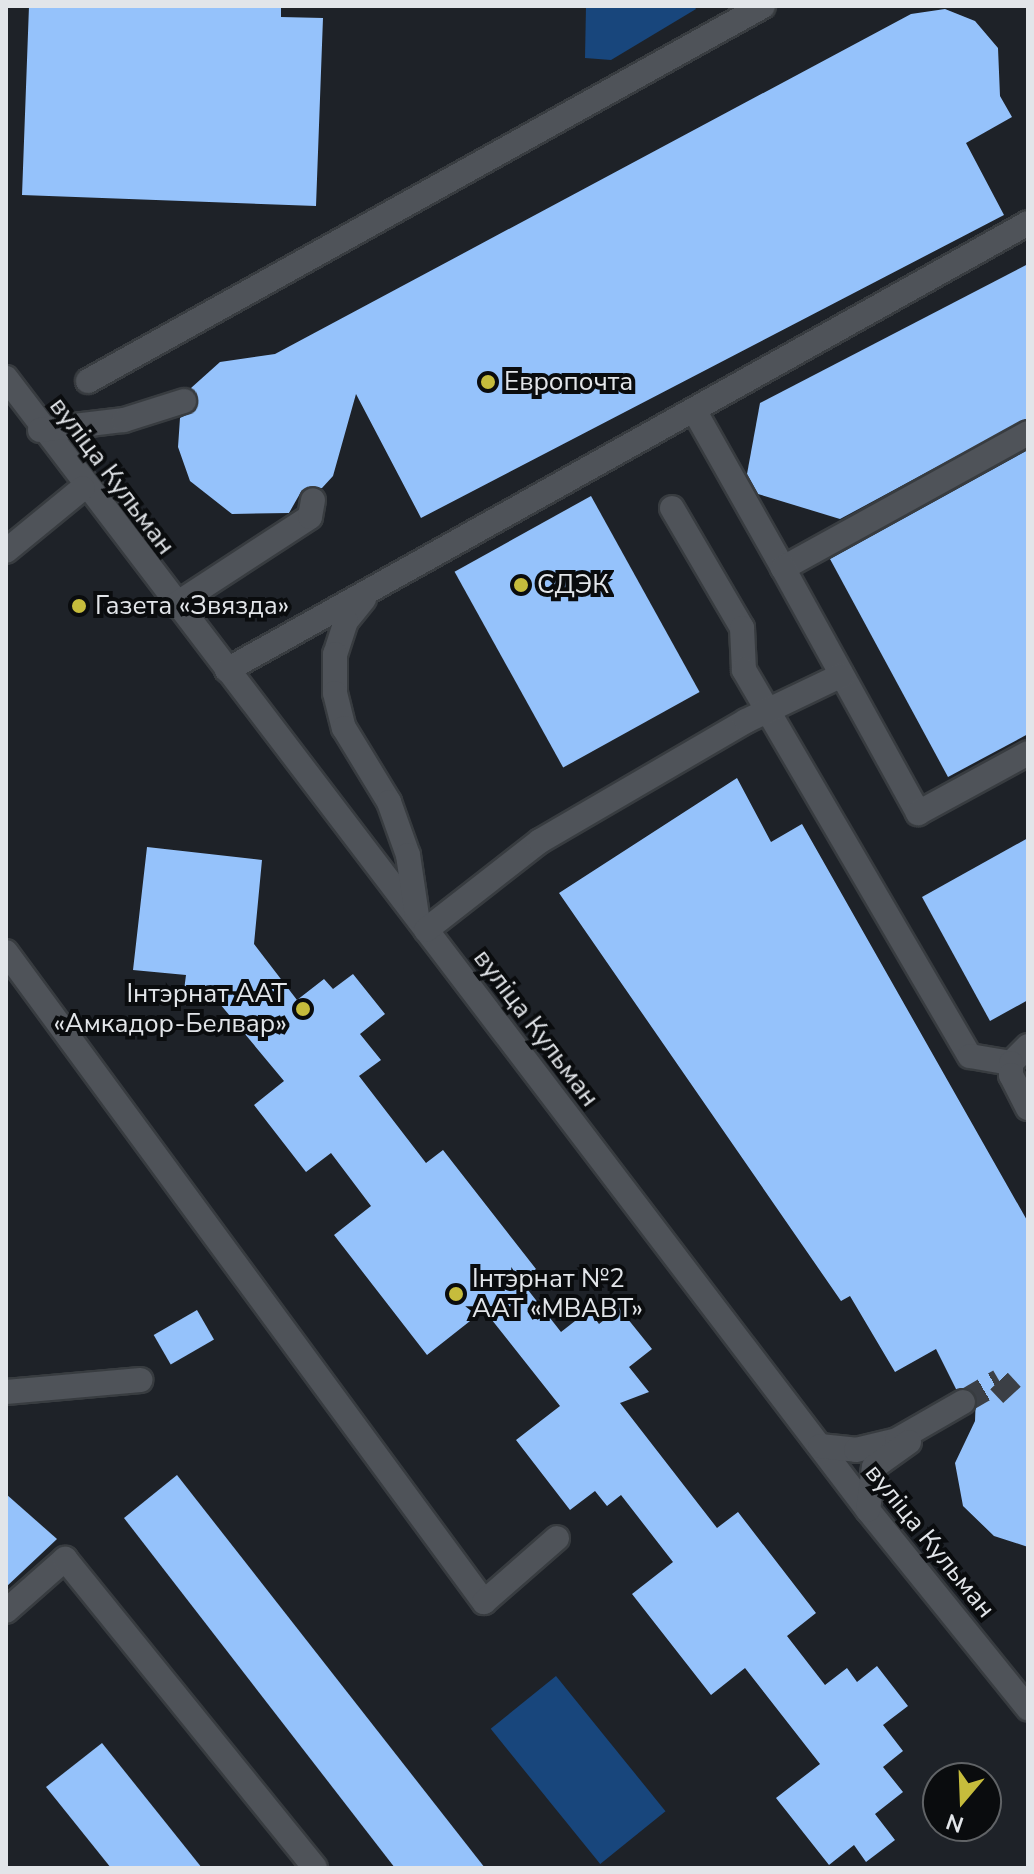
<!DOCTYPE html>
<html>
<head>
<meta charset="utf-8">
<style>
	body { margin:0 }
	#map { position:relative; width:1034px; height:1874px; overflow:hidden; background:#1e2228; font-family:"Nunito Sans",sans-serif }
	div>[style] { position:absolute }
	.green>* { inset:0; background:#18467c; transform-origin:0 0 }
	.building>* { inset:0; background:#95c2fb; transform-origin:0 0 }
	.minor-tunnel>* { height:24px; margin-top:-12px; transform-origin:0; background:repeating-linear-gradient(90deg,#3b3f45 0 24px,transparent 0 36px) }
	.roads { filter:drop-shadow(2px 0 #383c40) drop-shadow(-2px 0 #383c40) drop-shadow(0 2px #383c40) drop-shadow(0 -2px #383c40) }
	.minor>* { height:24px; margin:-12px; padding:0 12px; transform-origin:12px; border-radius:12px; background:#4f5359 }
	.dots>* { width:22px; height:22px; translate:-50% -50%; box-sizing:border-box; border:4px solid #0a0c0e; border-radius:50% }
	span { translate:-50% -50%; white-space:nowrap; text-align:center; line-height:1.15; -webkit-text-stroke:8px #0a0c0e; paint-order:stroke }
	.poi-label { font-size:26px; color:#e2e5e9 }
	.left { translate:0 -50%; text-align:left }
	.right { translate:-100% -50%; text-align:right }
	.street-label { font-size:26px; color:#e2e5e9 }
	.frame { position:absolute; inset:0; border:8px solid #e2e5e9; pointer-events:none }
	.north { position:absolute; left:922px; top:1762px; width:80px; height:80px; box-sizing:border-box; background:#0a0c0e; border:2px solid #606366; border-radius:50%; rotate:199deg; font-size:22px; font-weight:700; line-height:32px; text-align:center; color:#e2e5e9 }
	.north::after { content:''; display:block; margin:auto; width:28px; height:36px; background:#c6bc3c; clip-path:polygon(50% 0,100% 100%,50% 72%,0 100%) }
</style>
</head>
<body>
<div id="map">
	<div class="green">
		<i style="clip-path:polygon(586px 6px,694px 6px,696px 9px,611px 60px,585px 58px)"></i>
		<i style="left:556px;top:1676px;width:174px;height:84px;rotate:51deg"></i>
	</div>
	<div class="building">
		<i style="clip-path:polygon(29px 6px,281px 6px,281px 17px,323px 18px,316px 206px,22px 195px)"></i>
		<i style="clip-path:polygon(945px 9px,975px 21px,998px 48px,1000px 96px,1012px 117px,966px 143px,1004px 215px,421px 518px,356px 394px,333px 476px,322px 488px,302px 490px,289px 513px,232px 514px,190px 481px,178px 447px,180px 418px,196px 410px,191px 388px,220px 362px,275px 354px,911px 14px)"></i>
		<i style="clip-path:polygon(1028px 264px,1028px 418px,840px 519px,758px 494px,747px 474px,760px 403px)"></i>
		<i style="clip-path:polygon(1028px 450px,1028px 734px,948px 777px,830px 559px)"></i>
		<i style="left:591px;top:496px;width:224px;height:156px;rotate:61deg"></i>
		<i style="clip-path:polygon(737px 778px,771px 842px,802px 824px,1028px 1222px,1028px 1547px,994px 1536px,963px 1506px,955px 1463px,975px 1421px,976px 1394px,956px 1389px,936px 1349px,895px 1372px,850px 1296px,841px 1301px,559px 893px)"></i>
		<i style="clip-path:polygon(1028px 838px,1028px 1000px,990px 1021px,922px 897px)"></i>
		<i style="clip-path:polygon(147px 847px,262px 860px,254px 944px,297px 1000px,324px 979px,333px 989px,353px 974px,385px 1014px,360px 1034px,381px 1060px,359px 1076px,426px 1163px,443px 1150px,536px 1269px,521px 1281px,561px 1332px,589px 1310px,599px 1324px,619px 1308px,652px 1349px,629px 1367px,649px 1392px,620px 1403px,717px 1528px,738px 1512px,816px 1613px,787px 1636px,825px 1685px,847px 1668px,857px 1682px,877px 1666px,908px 1706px,883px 1725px,903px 1751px,883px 1767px,903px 1792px,875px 1814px,895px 1840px,866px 1862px,854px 1845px,829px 1865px,776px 1798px,820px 1764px,745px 1668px,711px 1695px,632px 1594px,673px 1562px,621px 1495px,607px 1506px,595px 1491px,570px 1510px,516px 1440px,560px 1406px,484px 1310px,427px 1355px,334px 1235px,371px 1206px,331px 1153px,306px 1172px,254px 1105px,284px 1081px,220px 1004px,183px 998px,186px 975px,133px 970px)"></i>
		<i style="left:197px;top:1310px;width:34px;height:50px;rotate:60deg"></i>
		<i style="clip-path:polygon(177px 1475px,485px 1868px,395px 1868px,124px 1518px)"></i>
		<i style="clip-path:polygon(6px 1494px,57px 1539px,6px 1587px)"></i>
		<i style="clip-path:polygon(102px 1743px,202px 1868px,111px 1868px,46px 1787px)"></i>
	</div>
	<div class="minor-tunnel">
		<i style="left:963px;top:1402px;width:42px;rotate:-30.3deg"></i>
		<i style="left:999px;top:1381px;width:19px;rotate:47deg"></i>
	</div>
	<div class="roads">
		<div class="minor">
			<i style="left:6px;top:378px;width:1423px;rotate:52.71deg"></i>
			<i style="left:868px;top:1510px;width:255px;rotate:51.1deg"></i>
			<i style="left:88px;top:381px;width:772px;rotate:-29.05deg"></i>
			<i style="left:694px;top:410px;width:181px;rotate:60.6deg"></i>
			<i style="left:40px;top:430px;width:85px;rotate:-6.8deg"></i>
			<i style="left:124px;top:420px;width:63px;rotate:-17.6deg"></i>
			<i style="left:1028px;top:433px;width:280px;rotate:151.1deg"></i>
			<i style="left:783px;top:568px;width:280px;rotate:61.1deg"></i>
			<i style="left:918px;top:813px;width:125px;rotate:-28.6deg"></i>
			<i style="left:672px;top:508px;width:139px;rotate:59.7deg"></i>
			<i style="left:742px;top:628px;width:42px;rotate:87.3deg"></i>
			<i style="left:744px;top:670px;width:447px;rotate:59.7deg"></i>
			<i style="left:970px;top:1056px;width:42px;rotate:9.7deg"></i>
			<i style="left:6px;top:551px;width:99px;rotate:-39.3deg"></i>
			<i style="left:364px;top:599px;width:28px;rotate:129deg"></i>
			<i style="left:346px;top:621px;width:35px;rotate:108deg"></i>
			<i style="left:335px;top:654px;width:39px;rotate:90deg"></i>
			<i style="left:335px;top:693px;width:36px;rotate:76deg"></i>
			<i style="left:344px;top:728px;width:87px;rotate:58.7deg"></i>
			<i style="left:389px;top:802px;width:56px;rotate:70.3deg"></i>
			<i style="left:408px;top:855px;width:62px;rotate:81.6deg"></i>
			<i style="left:175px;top:605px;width:161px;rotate:-33.1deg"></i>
			<i style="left:310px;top:517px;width:17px;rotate:-80deg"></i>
			<i style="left:227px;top:670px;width:917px;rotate:-29.16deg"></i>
			<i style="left:426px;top:930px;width:145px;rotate:-38deg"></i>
			<i style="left:540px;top:841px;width:238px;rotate:-30.2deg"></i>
			<i style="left:746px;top:721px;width:106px;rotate:-25.6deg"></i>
			<i style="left:6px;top:952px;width:807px;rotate:53.67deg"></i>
			<i style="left:484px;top:1602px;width:97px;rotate:-41.2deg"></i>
			<i style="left:1028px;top:1046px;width:24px;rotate:135deg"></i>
			<i style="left:1011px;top:1063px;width:12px;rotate:90deg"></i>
			<i style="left:1011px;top:1075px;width:37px;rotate:63deg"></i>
			<i style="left:6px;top:1392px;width:135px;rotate:-5.1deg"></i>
			<i style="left:820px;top:1446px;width:36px;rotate:6deg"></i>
			<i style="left:856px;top:1450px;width:42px;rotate:-13.7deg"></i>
			<i style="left:897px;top:1440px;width:76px;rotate:-29.9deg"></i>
			<i style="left:868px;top:1510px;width:43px;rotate:-82.1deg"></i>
			<i style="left:874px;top:1467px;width:43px;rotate:-35.5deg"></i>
			<i style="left:6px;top:1611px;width:79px;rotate:-41.4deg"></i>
			<i style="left:65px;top:1559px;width:397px;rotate:51deg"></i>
		</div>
	</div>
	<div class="dots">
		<i style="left:488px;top:382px;background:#c6bc3c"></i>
		<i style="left:521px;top:585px;background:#c6bc3c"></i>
		<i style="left:79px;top:606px;background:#c6bc3c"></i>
		<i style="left:303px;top:1009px;background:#c6bc3c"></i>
		<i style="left:456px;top:1294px;background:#c6bc3c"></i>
	</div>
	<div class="poi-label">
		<span class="left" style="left:504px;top:382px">Европочта</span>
		<span class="left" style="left:537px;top:585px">СДЭК</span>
		<span class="left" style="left:95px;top:606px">Газета «Звязда»</span>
		<span class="right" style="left:287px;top:1009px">Інтэрнат ААТ<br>«Амкадор-Белвар»</span>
		<span class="left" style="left:472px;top:1294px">Інтэрнат №2<br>ААТ «МВАВТ»</span>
	</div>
	<div class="street-label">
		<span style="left:112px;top:476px;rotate:53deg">вуліца Кульман</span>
		<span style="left:536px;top:1028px;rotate:53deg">вуліца Кульман</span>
		<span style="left:930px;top:1541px;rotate:51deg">вуліца Кульман</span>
	</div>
	<div class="frame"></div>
	<div class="north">N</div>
</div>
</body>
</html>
